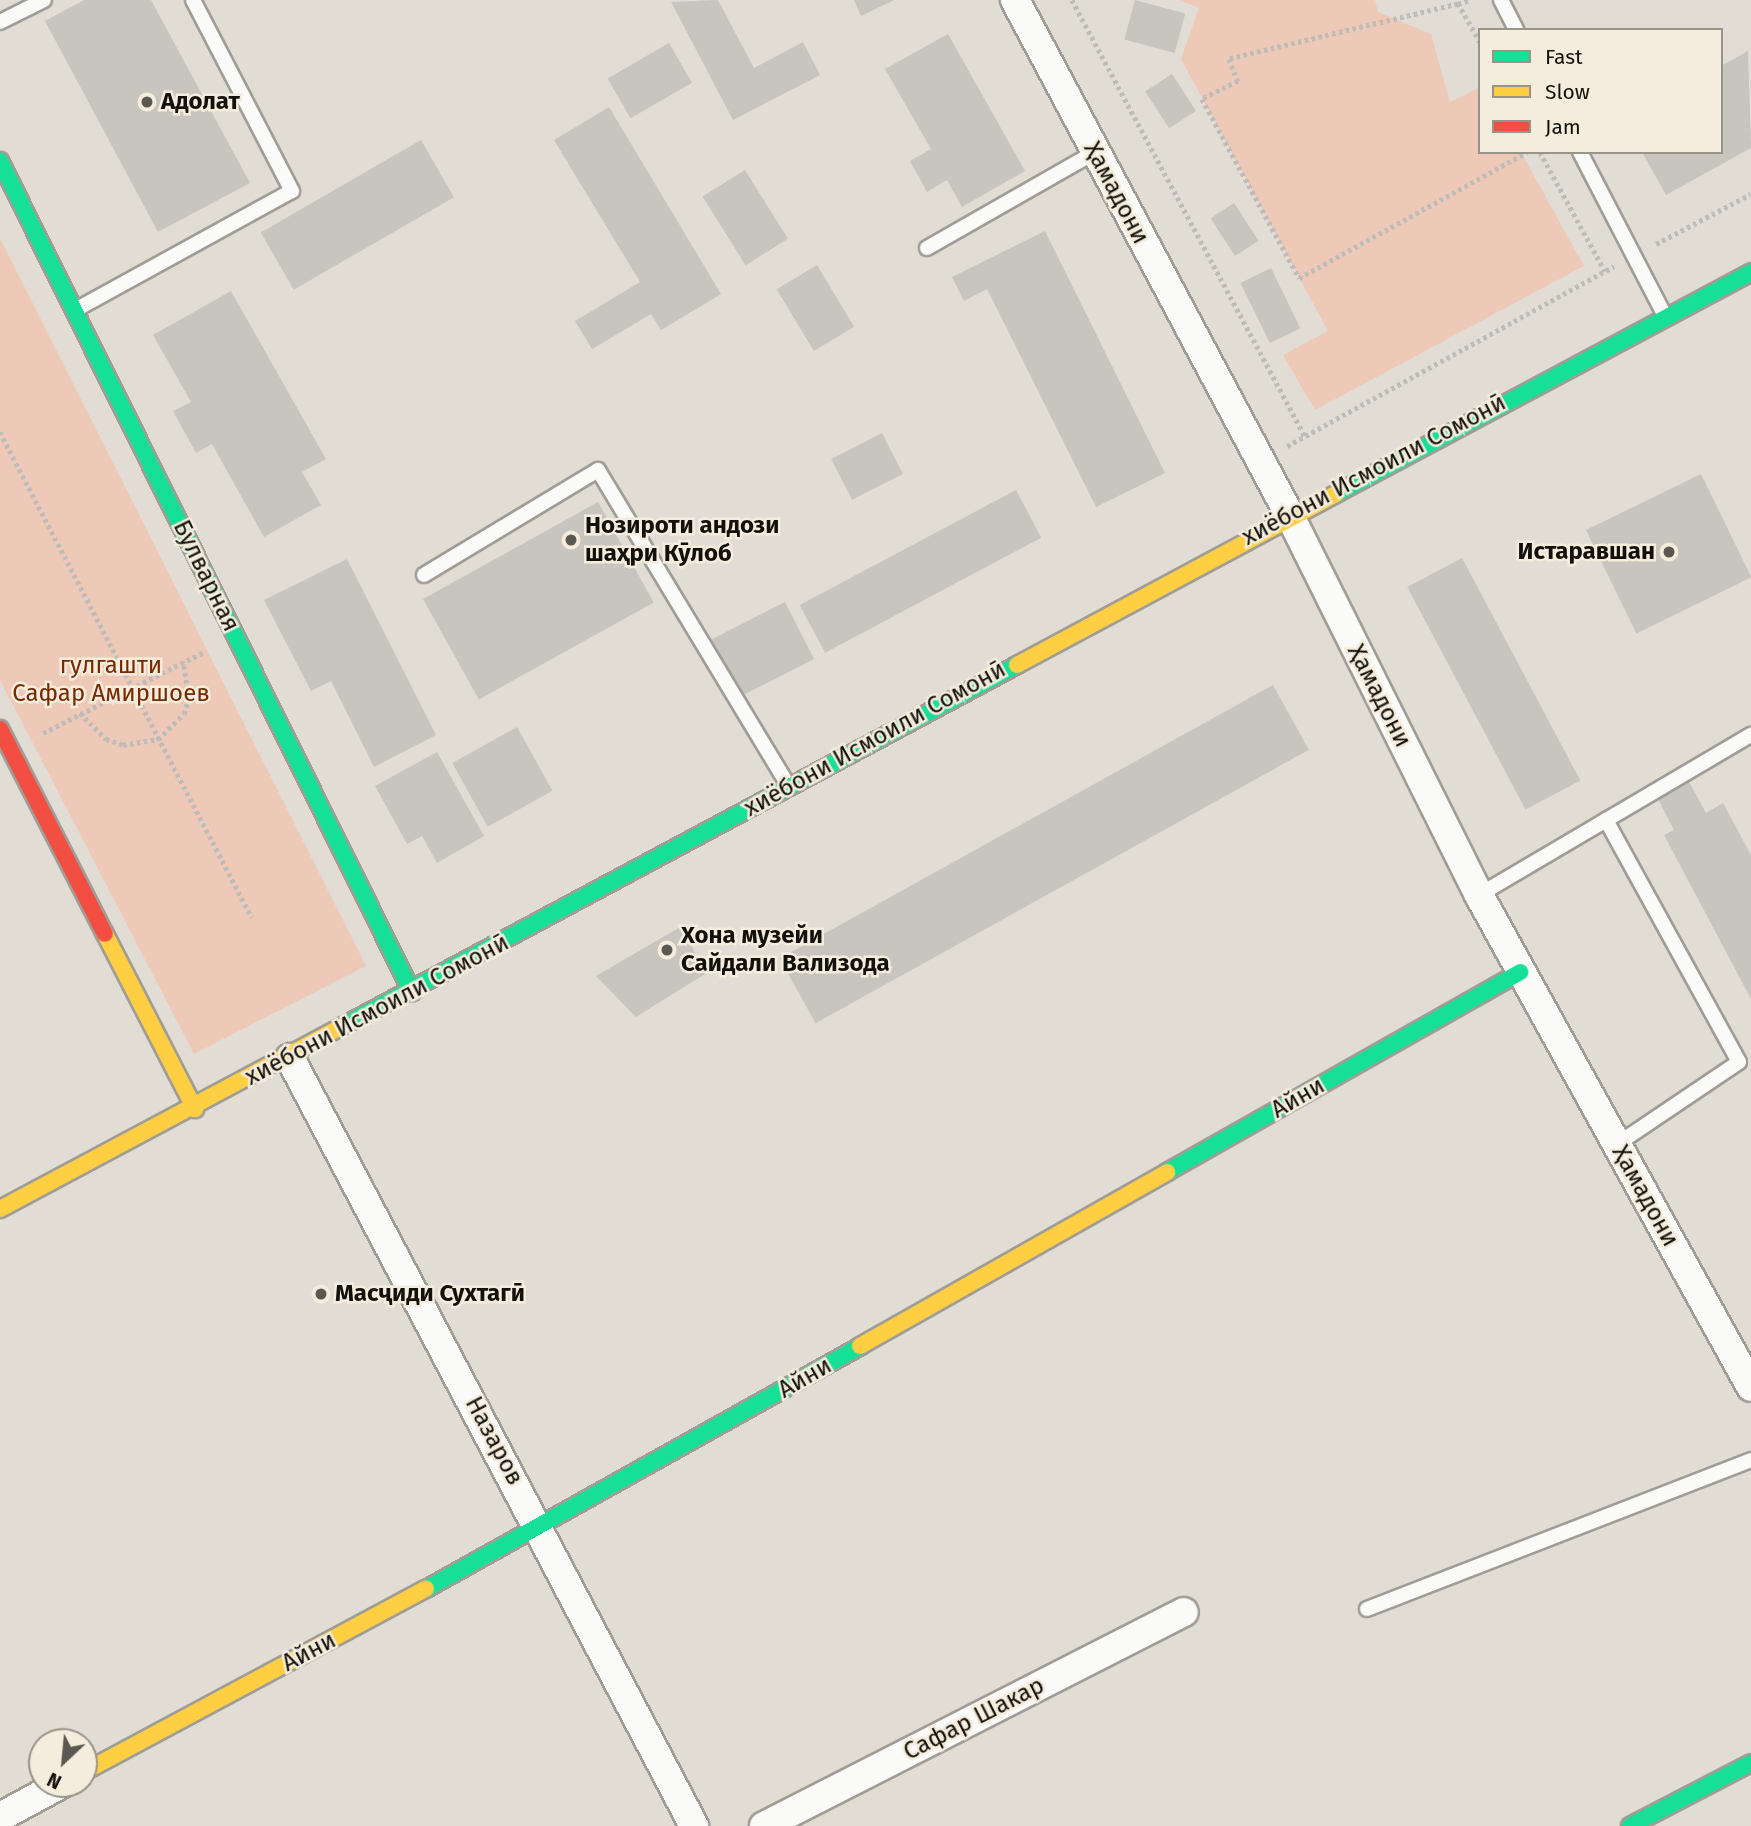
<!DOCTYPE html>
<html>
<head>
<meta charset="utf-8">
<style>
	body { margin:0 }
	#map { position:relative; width:1751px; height:1826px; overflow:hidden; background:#e1ddd5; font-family:"Fira Sans",sans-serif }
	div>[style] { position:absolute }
	.green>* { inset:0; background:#efc9b7 }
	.building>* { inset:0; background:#c8c4be; transform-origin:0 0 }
	.path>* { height:4.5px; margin-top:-2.25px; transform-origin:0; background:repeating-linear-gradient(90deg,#bdbcb9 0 3.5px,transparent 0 7px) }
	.roads { filter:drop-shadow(2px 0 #a09c96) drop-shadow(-2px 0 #a09c96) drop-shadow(0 2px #a09c96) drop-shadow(0 -2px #a09c96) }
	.lane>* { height:14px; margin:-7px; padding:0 7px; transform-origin:7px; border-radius:7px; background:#fafaf9 }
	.street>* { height:28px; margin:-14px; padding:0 14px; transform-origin:14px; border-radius:14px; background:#fafaf9 }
	.fast>* { height:16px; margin:-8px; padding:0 8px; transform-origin:8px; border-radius:8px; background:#16e098 }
	.slow>* { height:16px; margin:-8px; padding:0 8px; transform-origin:8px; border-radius:8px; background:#ffcf43 }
	.jam>* { height:16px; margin:-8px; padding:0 8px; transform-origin:8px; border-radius:8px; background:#f24e42 }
	.dots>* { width:19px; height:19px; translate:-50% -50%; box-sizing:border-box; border:4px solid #f4ecdc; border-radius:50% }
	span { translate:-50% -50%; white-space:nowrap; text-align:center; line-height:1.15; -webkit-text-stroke:5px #f4ecdc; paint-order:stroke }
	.poi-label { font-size:24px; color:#12100a; font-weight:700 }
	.left { translate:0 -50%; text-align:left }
	.right { translate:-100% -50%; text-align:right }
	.street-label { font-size:24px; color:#12100a }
	.park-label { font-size:24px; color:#772900 }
	.legend { position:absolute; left:1478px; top:28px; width:245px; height:126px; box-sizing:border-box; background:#f4ecdc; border:2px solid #9a9488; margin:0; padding:9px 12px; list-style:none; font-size:21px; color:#12100a }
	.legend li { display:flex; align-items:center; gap:14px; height:35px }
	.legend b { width:35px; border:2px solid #9a9488 }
	.north { position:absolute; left:28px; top:1728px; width:70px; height:70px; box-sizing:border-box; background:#f4ecdc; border:2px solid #9a9488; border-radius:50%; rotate:206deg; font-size:19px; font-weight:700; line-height:28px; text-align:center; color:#12100a }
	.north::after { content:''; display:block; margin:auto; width:24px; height:32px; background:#5a5851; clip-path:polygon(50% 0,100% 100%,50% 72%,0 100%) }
</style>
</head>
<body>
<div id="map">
	<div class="green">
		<i style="clip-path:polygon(1179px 0,1375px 0,1378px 12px,1431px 34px,1450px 102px,1480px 87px,1480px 152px,1521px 152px,1584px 266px,1315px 410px,1283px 355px,1328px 331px,1181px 59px,1199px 8px)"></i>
		<i style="clip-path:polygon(0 238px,366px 966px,194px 1054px,0 680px)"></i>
	</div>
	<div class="building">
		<i style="clip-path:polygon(84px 0,151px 0,250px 183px,158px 232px,45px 21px)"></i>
		<i style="clip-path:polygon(718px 0,754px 68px,803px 42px,820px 75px,733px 120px,671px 2px)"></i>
		<i style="clip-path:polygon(854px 0,894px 0,861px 16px)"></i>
		<i style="left:1135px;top:0;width:52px;height:41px;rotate:15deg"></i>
		<i style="clip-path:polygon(948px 34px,1025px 171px,962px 207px,947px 180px,927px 192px,910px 161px,931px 149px,885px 69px)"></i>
		<i style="left:669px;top:43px;width:46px;height:71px;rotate:60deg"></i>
		<i style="clip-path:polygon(1748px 51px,1751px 148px,1666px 195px,1642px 152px,1721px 152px,1721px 66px)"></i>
		<i style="left:1172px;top:74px;width:44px;height:32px;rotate:57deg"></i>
		<i style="clip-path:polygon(609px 107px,721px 294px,661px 330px,651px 314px,592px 349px,575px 321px,640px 282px,554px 140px)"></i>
		<i style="left:421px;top:140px;width:66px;height:185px;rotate:60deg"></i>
		<i style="left:745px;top:170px;width:81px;height:50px;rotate:58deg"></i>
		<i style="left:1234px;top:203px;width:45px;height:28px;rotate:57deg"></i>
		<i style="clip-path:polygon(1045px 231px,1165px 473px,1096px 507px,987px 289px,964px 301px,952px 277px)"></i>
		<i style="left:817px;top:265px;width:72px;height:47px;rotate:59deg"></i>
		<i style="left:1271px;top:268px;width:67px;height:34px;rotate:64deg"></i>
		<i style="clip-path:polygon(231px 291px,326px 459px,302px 472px,321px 505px,264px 537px,212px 444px,196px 453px,173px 411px,191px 402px,153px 335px)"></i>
		<i style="left:882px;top:433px;width:46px;height:57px;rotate:63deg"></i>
		<i style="left:1701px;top:474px;width:115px;height:128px;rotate:64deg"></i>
		<i style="left:1016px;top:490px;width:54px;height:245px;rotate:62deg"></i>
		<i style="left:598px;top:502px;width:115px;height:200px;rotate:61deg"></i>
		<i style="left:1462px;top:558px;width:252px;height:62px;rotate:62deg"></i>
		<i style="clip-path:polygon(347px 559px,436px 735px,374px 767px,331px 681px,311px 691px,264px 600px)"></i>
		<i style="left:785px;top:602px;width:64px;height:86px;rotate:63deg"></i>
		<i style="left:1273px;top:685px;width:74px;height:564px;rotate:61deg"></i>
		<i style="left:517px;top:727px;width:73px;height:74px;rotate:61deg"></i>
		<i style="clip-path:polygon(437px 752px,484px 836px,437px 863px,422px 836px,407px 844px,375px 786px)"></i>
		<i style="clip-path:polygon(1688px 780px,1706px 813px,1723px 803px,1751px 855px,1751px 999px,1664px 835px,1674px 830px,1657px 797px)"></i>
		<i style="clip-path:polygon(682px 926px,705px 974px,636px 1017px,596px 976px)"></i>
	</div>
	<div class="path">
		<i style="left:1072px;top:0;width:494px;rotate:61.9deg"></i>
		<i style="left:1458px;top:4px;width:13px;rotate:-18deg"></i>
		<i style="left:1480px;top:43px;width:45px;rotate:-119.4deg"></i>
		<i style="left:1458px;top:4px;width:236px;rotate:166.5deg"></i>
		<i style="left:1229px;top:59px;width:24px;rotate:68deg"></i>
		<i style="left:1238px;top:81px;width:40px;rotate:153.4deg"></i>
		<i style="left:1202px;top:99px;width:204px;rotate:61.5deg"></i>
		<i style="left:1299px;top:278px;width:260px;rotate:-28.9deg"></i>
		<i style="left:1540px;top:152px;width:136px;rotate:61.4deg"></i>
		<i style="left:1656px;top:244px;width:107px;rotate:-27.8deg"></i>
		<i style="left:0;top:432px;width:547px;rotate:62.59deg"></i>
		<i style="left:1287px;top:446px;width:373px;rotate:-28.8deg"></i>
		<i style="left:80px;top:713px;width:37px;rotate:45deg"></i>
		<i style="left:106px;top:739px;width:18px;rotate:19deg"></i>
		<i style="left:123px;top:745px;width:36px;rotate:-10deg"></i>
		<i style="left:158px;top:739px;width:36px;rotate:-44deg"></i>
		<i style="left:184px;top:714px;width:18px;rotate:-74deg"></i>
		<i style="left:189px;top:697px;width:36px;rotate:-100deg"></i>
		<i style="left:43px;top:733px;width:180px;rotate:-26.7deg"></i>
	</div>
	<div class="roads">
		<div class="lane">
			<i style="left:1501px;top:0;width:34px;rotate:63deg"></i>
			<i style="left:0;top:22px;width:49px;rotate:-26.6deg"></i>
			<i style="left:1580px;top:152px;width:185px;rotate:62.6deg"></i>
			<i style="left:927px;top:248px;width:193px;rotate:-29.7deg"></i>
			<i style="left:77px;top:309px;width:245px;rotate:-28.8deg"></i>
			<i style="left:292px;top:191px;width:215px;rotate:-117.4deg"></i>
			<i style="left:424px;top:575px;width:203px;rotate:-31.1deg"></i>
			<i style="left:598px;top:470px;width:368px;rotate:58.9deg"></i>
			<i style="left:1606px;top:820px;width:276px;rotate:61.2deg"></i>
			<i style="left:1739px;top:1062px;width:148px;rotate:146deg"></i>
			<i style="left:1479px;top:895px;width:316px;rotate:-30.5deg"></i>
			<i style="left:1367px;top:1609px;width:412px;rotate:-21.2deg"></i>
		</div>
		<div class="street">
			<i style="left:1015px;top:0;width:582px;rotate:61.94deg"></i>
			<i style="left:1289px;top:514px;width:426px;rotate:63.5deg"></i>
			<i style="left:1479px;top:895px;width:562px;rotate:61.06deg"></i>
			<i style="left:290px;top:1058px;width:868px;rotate:62.25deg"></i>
			<i style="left:0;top:1817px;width:69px;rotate:-28.4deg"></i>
			<i style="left:764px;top:1826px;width:471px;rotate:-27deg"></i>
		</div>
		<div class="fast">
			<i style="left:0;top:161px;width:928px;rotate:63.63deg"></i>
			<i style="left:1336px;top:494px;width:471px;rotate:-28.1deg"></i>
			<i style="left:343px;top:1026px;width:765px;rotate:-28.17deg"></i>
			<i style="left:1167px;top:1172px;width:406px;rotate:-29.5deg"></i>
			<i style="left:426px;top:1589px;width:497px;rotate:-29.2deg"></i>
			<i style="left:1630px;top:1826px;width:136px;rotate:-27.5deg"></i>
		</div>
		<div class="slow">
			<i style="left:1017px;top:665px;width:362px;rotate:-28.2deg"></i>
			<i style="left:105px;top:934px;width:197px;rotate:62.8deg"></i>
			<i style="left:0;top:1209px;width:389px;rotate:-28.1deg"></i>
			<i style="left:860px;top:1346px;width:353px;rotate:-29.5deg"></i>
			<i style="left:84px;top:1772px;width:388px;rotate:-28.2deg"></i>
		</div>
		<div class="jam">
			<i style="left:0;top:729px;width:230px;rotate:62.9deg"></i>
		</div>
	</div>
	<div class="dots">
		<i style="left:147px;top:102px;background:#5a5851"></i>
		<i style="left:571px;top:540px;background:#5a5851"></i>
		<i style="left:1669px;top:552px;background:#5a5851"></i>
		<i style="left:667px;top:950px;background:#5a5851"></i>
		<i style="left:321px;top:1294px;background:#5a5851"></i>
	</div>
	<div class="poi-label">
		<span class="left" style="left:161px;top:102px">Адолат</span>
		<span class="left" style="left:585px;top:540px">Нозироти андози<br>шаҳри Кӯлоб</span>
		<span class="right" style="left:1655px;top:552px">Истаравшан</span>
		<span class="left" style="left:681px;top:950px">Хона музейи<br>Сайдали Вализода</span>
		<span class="left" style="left:335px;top:1294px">Масҷиди Сухтагӣ</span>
	</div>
	<div class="street-label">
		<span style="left:1116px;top:193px;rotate:62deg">Ҳамадони</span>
		<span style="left:1374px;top:470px;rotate:-28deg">хиёбони Исмоили Сомонӣ</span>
		<span style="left:206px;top:576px;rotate:64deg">Булварная</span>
		<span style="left:1379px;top:696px;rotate:63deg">Ҳамадони</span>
		<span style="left:875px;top:739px;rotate:-29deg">хиёбони Исмоили Сомонӣ</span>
		<span style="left:377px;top:1010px;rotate:-28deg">хиёбони Исмоили Сомонӣ</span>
		<span style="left:1298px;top:1098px;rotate:-30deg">Айни</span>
		<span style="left:1645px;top:1196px;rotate:61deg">Ҳамадони</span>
		<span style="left:805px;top:1378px;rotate:-30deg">Айни</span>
		<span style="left:494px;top:1441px;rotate:62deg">Назаров</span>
		<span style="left:309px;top:1652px;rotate:-28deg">Айни</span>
		<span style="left:974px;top:1719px;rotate:-27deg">Сафар Шакар</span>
	</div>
	<div class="park-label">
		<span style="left:111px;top:680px">гулгашти<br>Сафар Амиршоев</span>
	</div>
	<ul class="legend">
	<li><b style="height:9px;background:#16e098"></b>Fast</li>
	<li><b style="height:9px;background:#ffcf43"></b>Slow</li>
	<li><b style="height:9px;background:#f24e42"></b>Jam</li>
	</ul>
	<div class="north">N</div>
</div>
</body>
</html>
